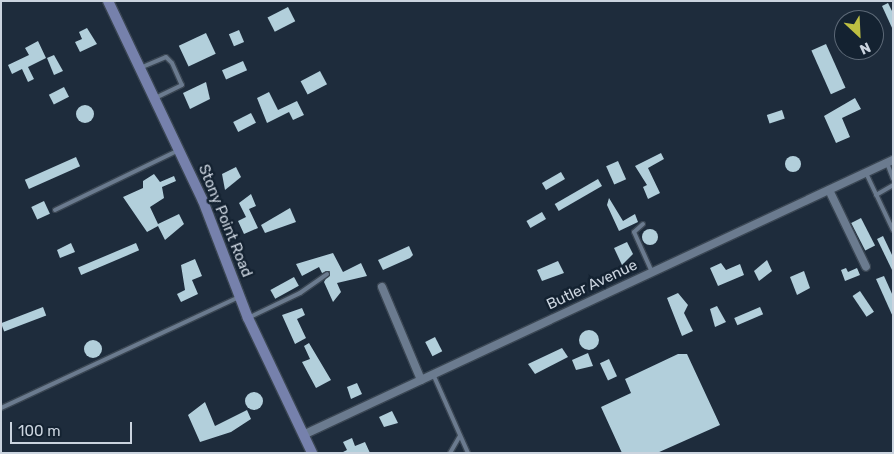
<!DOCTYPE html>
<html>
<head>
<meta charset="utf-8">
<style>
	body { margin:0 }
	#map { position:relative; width:894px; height:454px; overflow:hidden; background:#1e2c3c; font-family:Rubik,sans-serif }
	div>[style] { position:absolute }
	.building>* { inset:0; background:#b2cfdb; transform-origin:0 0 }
	.round { border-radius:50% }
	.roads { filter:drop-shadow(1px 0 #3a4653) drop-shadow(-1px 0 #3a4653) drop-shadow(0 1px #3a4653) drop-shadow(0 -1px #3a4653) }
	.service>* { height:4px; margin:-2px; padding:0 2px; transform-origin:2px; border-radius:2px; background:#6b7b8f }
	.minor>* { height:8px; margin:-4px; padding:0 4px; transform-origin:4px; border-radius:4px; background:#6b7b8f }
	.secondary>* { height:10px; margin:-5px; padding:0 5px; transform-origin:5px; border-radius:5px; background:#7681ac }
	span { translate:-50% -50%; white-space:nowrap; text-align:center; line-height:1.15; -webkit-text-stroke:5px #142231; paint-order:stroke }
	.street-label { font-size:15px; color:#cbd4df }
	.frame { position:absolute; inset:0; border:2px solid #cbd4df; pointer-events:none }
	.north { position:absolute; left:834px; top:10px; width:50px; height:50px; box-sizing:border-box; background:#142231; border:1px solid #5d6977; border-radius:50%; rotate:155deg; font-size:14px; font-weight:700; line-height:20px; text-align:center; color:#cbd4df }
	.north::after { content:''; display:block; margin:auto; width:18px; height:22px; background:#bebf42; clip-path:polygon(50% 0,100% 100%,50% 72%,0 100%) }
	.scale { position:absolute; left:10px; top:422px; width:122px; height:22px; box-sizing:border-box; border:2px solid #cbd4df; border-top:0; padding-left:6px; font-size:15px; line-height:18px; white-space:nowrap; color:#cbd4df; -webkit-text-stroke:4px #142231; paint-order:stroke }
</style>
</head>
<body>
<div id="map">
	<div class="building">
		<i style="clip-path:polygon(888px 3px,893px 13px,893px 30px,882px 6px)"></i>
		<i style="left:288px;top:7px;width:16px;height:23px;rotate:63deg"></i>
		<i style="clip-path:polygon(87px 28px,97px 44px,80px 52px,75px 42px,82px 39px,79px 32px)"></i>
		<i style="left:239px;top:30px;width:13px;height:11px;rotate:67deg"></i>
		<i style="left:206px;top:33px;width:23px;height:30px;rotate:65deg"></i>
		<i style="clip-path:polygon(38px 41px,46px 58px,28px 67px,34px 79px,28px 82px,22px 69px,12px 74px,8px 65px,29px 55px,25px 48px)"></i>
		<i style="left:826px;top:44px;width:48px;height:16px;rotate:66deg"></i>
		<i style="clip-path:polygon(54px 55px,63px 71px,54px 75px,47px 58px)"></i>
		<i style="left:243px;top:61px;width:10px;height:23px;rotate:66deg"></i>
		<i style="left:320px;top:71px;width:15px;height:22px;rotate:62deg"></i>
		<i style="clip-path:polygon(206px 82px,210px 99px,190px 109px,183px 93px)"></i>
		<i style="left:64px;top:87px;width:11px;height:17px;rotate:63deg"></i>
		<i style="clip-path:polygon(269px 92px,278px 110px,297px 101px,304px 115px,293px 120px,289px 112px,267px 123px,257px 98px)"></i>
		<i style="clip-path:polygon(855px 98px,861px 109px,842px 118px,850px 137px,836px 143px,824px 116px)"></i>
		<i class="round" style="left:76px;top:105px;width:18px;height:18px"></i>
		<i style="left:782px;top:110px;width:9px;height:16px;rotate:72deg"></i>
		<i style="left:251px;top:113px;width:11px;height:20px;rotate:63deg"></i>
		<i style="clip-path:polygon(661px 153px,664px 159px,648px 168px,660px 193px,648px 199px,643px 187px,647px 185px,635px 166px)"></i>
		<i class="round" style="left:785px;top:156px;width:16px;height:16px"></i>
		<i style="left:76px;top:157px;width:10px;height:56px;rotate:66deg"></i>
		<i style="left:618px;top:161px;width:20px;height:13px;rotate:66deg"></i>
		<i style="clip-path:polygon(236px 167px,241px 177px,225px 190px,222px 174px)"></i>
		<i style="left:561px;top:172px;width:8px;height:22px;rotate:60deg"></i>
		<i style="clip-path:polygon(154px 174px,160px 182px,174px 176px,176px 181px,162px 187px,164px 198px,150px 207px,158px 224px,179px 214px,184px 224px,165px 240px,158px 226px,147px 232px,123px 197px,143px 188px,143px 181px)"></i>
		<i style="left:598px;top:179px;width:8px;height:50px;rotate:60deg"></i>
		<i style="clip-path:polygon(251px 194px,256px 206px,249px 209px,258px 228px,244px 234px,238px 221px,246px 217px,239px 203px)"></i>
		<i style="clip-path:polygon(609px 198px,623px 221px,635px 214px,638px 222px,619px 231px,607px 205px)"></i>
		<i style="left:44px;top:201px;width:14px;height:14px;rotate:65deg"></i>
		<i style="clip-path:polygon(290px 208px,296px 222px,265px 233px,261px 225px)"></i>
		<i style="left:542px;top:212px;width:8px;height:18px;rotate:60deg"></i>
		<i style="left:861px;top:218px;width:31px;height:11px;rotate:63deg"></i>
		<i class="round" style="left:642px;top:229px;width:16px;height:16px"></i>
		<i style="clip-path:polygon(883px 236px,893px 257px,893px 272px,877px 239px)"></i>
		<i style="clip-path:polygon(627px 242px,633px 254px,622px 265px,614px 248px)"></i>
		<i style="clip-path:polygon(71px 243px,75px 252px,60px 258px,57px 250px)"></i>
		<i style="left:136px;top:243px;width:8px;height:63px;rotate:67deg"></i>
		<i style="clip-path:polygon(409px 246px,413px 255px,410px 258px,383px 270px,378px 260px)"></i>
		<i style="clip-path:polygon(333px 253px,343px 272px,361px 263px,367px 276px,337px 283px,341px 292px,333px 302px,324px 282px,330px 271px,322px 273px,319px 267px,302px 276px,296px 264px)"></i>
		<i style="clip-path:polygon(195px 259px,202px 276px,192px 280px,198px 294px,181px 302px,177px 294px,185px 290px,181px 265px)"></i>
		<i style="clip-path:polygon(767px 260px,772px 271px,759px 281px,754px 271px)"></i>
		<i style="clip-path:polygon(558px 261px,564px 273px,542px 281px,537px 270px)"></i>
		<i style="clip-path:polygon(721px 263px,726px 270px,740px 264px,744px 275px,718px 286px,710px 268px)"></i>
		<i style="clip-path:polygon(846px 268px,848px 272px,857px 268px,860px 275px,845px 281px,841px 270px)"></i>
		<i style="clip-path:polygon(804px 271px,810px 288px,797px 295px,790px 277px)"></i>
		<i style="clip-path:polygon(884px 276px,893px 296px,893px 317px,876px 279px)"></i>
		<i style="left:294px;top:277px;width:10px;height:27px;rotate:61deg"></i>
		<i style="left:860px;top:291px;width:25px;height:9px;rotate:56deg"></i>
		<i style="clip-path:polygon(678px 293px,688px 305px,684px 313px,693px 331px,682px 336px,667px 298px)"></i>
		<i style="clip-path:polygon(717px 306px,726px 322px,715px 327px,710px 309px)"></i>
		<i style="left:43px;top:307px;width:9px;height:45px;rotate:69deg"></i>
		<i style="left:760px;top:307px;width:8px;height:28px;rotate:67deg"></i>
		<i style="clip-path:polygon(302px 308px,305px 315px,297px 319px,306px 338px,295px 344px,282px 315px)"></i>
		<i class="round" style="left:579px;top:330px;width:20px;height:20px"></i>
		<i style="left:435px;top:337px;width:16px;height:11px;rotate:63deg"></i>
		<i class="round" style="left:84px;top:340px;width:18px;height:18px"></i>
		<i style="clip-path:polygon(309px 343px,331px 380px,316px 388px,302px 362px,310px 359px,304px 346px)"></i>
		<i style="clip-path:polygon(562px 348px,568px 357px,535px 374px,528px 364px)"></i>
		<i style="clip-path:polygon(588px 353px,593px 366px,576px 370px,572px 360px)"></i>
		<i style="clip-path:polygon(678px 354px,687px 354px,720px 425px,657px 453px,622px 453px,601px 407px,631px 393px,625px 379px)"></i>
		<i style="left:609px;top:359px;width:19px;height:10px;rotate:65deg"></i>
		<i style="clip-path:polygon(357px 383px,362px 394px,351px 399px,347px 387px)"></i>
		<i class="round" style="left:245px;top:392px;width:18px;height:18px"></i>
		<i style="clip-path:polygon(205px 402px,215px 426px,247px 410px,251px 419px,231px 432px,200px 442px,188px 415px)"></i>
		<i style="clip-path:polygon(392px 411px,398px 423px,384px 427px,379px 417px)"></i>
		<i style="clip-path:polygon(352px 438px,355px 446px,365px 442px,370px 453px,341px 453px,347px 450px,343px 442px)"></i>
	</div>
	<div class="roads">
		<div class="service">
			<i style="left:140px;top:68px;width:28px;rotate:-23deg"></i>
			<i style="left:166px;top:57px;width:8px;rotate:45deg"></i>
			<i style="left:172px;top:63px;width:24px;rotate:66deg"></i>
			<i style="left:182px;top:85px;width:30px;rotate:154deg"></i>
			<i style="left:887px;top:163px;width:17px;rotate:69deg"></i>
			<i style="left:866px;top:173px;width:63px;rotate:64.7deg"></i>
			<i style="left:876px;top:195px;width:20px;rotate:-30deg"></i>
			<i style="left:55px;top:210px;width:136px;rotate:-25.8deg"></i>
			<i style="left:643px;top:224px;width:12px;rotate:138deg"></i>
			<i style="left:634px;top:232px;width:44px;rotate:65.8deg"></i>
			<i style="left:248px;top:318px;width:58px;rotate:-25.7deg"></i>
			<i style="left:300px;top:293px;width:33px;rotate:-35deg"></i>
			<i style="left:433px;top:374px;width:86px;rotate:66.1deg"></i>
			<i style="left:1px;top:408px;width:263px;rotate:-25deg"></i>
			<i style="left:450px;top:453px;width:20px;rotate:-60deg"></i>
		</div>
		<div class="minor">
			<i style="left:829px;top:190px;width:85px;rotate:64.3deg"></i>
			<i style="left:382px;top:287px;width:101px;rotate:67.2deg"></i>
			<i style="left:303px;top:435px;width:651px;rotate:-24.99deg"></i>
		</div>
		<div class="secondary">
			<i style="left:108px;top:1px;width:221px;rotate:64.6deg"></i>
			<i style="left:203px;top:201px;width:125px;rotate:69deg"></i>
			<i style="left:248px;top:318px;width:149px;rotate:64.6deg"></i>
		</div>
	</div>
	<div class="street-label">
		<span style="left:225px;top:221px;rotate:68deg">Stony Point Road</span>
		<span style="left:592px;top:285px;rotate:-25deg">Butler Avenue</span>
	</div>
	<div class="frame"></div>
	<div class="north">N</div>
	<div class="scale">100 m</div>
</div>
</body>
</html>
